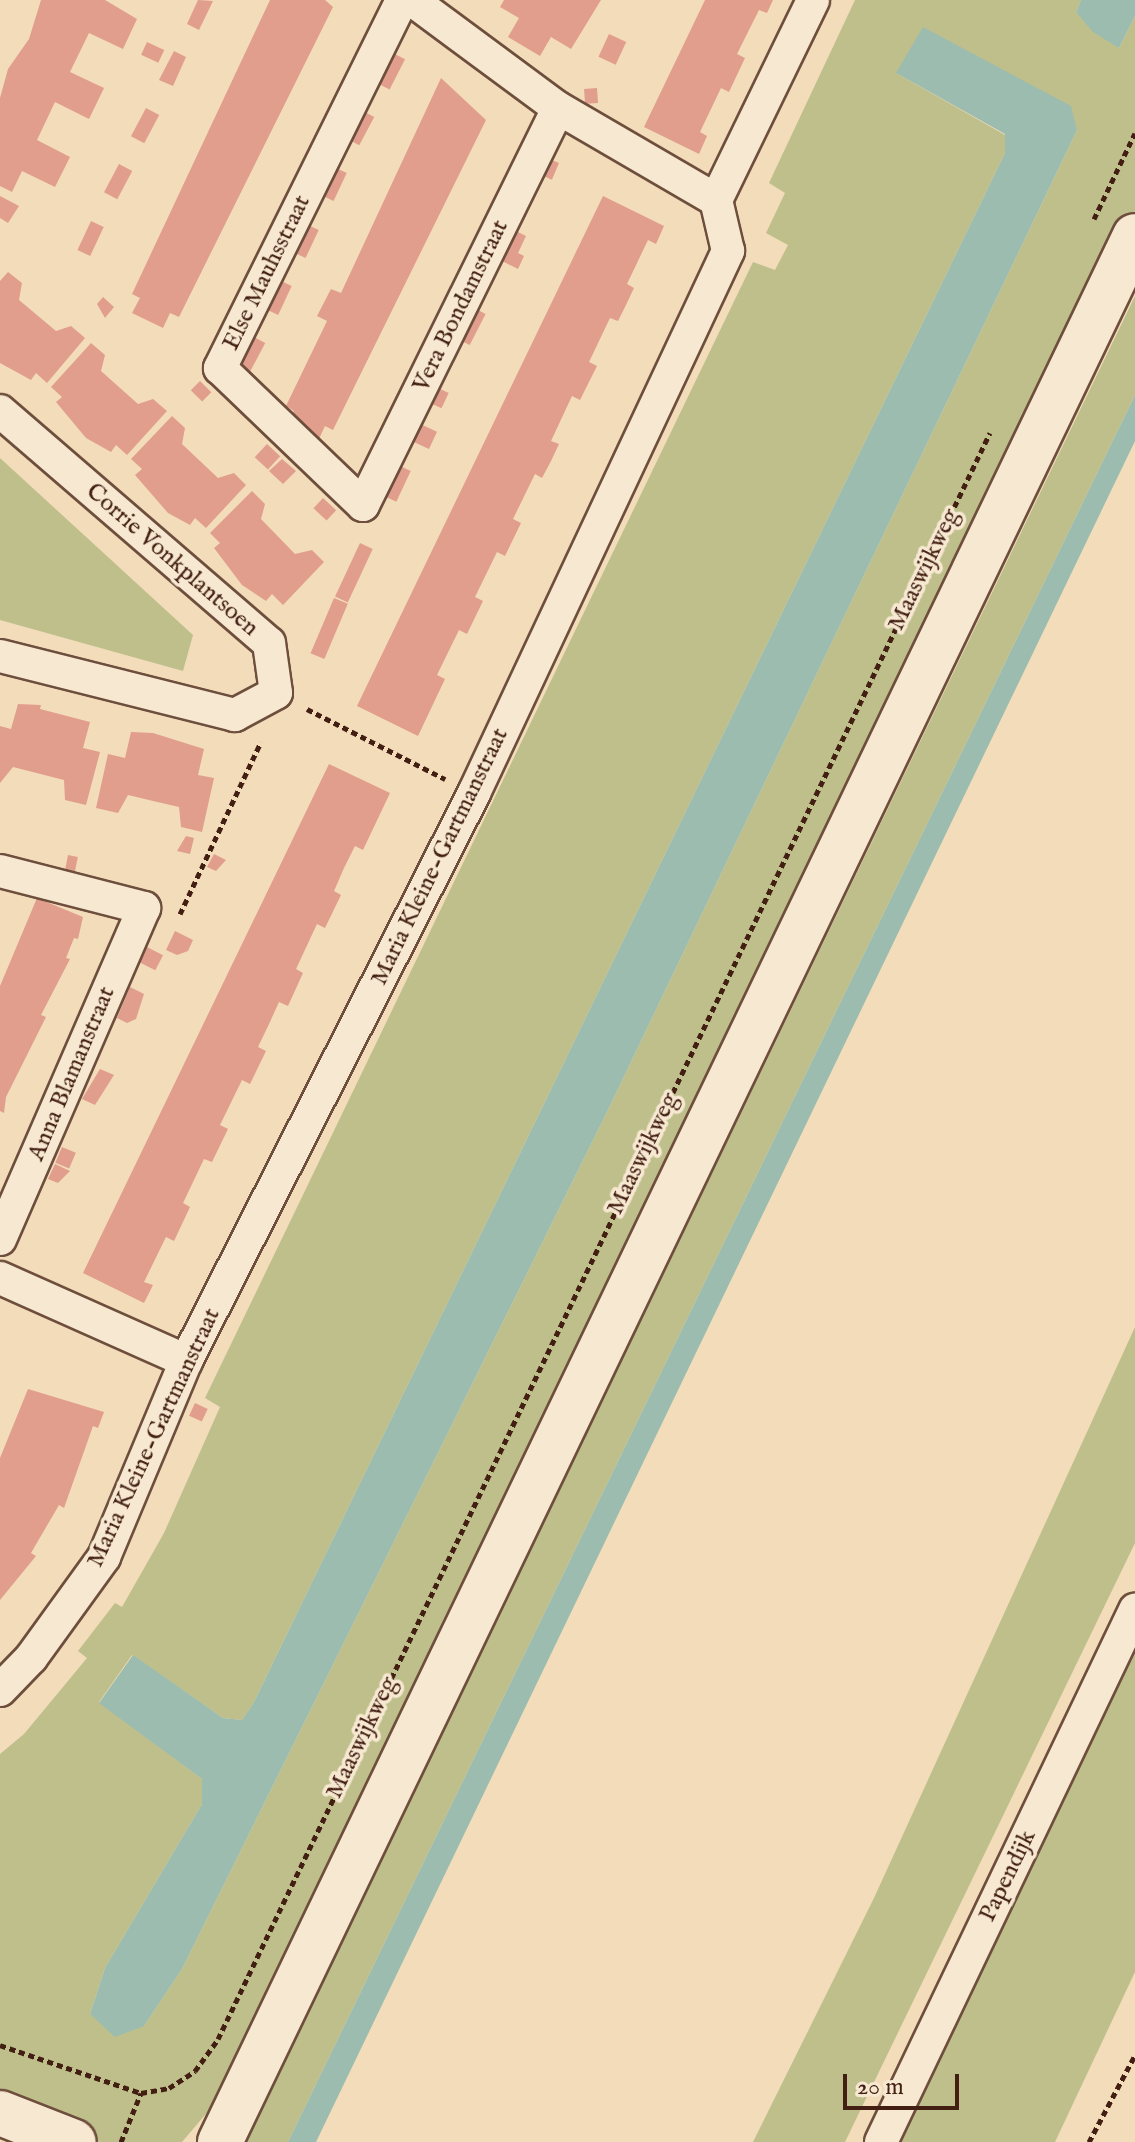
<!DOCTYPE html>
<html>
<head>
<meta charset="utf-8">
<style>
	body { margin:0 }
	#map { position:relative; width:1135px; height:2142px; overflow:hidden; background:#f2dcb9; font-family:"IM FELL English",serif }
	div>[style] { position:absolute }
	.green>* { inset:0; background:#bfbf8c }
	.water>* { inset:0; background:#9bbcae }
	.building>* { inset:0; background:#e19e8d; transform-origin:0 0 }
	.path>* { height:5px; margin-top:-2.5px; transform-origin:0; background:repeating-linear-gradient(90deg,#421f12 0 6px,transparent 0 10px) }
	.roads { filter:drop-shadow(2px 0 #6e4e3c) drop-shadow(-2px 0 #6e4e3c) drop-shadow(0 2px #6e4e3c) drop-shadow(0 -2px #6e4e3c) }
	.street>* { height:32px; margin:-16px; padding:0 16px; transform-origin:16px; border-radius:16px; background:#f7e8d2 }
	.secondary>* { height:44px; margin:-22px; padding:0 22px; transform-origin:22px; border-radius:22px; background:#f7e8d2 }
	span { translate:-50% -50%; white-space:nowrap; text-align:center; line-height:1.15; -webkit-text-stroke:7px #f7e8d2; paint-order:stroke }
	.street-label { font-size:24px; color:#421f12 }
	.scale { position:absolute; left:843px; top:2074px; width:116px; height:36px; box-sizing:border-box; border:4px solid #421f12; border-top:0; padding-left:10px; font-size:24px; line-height:28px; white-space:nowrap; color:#421f12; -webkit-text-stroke:6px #f7e8d2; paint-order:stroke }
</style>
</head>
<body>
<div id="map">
	<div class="green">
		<i style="clip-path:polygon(evenodd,855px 0,1081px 0,1076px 12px,1119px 48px,1135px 16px,1135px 212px,233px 2082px,182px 2142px,100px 2142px,0 2104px,0 1754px,24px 1734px,87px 1658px,78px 1651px,115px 1603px,122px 1607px,164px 1533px,220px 1407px,205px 1398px,753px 262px,775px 270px,788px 245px,766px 233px,785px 193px,769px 183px,855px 0,896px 73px,1077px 130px,607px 1112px,182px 1969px,144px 2026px,90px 2014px,105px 1968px,202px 1804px,202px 1779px,99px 1702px,132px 1655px,223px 1718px,242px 1720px,254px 1702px,1005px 153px,1005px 135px,896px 73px)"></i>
		<i style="clip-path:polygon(1135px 296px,1135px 395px,288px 2142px,245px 2142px)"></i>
		<i style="clip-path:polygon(0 458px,193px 635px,183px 671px,0 620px)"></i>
		<i style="clip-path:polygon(1135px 1327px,1135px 1543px,845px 2142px,753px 2142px,874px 1898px)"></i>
		<i style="clip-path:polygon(1135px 1629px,1135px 1972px,1055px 2142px,890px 2142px)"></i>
	</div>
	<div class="water">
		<i style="clip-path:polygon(1081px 0,1135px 0,1135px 16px,1119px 48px,1093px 32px,1076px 12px)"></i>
		<i style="clip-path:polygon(923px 27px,1071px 106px,1077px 130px,607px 1112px,182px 1969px,144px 2026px,115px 2037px,90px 2014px,105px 1968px,202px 1804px,202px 1779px,99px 1703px,133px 1655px,223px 1718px,242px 1720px,254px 1702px,1005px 153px,1005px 134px,896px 73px)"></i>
		<i style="clip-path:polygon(1135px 395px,1135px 441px,316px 2142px,288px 2142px)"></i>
	</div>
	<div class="building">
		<i style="clip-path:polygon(41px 0,105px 0,137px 19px,123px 49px,89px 33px,70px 72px,104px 88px,89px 119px,55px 102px,37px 140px,70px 157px,55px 187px,22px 171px,12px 192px,0 186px,0 98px,8px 69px,29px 39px)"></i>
		<i style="clip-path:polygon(198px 0,213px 1px,199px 30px,187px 24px)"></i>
		<i style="clip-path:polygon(270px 0,325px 0,333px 7px,179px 317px,170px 313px,163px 328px,132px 313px,140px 298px,132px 294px)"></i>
		<i style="clip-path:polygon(504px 0,601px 0,571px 49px,551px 37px,540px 56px,508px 37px,519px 18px,500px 7px)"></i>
		<i style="clip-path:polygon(705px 0,773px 0,767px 13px,759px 10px,737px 54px,745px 58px,729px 92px,721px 88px,700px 132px,707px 136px,699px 154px,644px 127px)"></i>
		<i style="left:609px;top:34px;width:19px;height:25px;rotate:25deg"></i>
		<i style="left:147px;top:42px;width:19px;height:14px;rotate:25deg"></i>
		<i style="clip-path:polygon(174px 51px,186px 57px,173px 86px,159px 80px)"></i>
		<i style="left:389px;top:51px;width:18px;height:34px;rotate:27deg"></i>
		<i style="clip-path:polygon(441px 78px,486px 120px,333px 430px,325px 426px,318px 441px,287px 426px,294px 411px,286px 406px,327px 321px,317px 316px,331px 289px,341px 293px)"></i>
		<i style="left:597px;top:88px;width:15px;height:13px;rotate:86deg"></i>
		<i style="left:146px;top:108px;width:15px;height:32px;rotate:28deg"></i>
		<i style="left:361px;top:110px;width:15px;height:32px;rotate:28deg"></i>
		<i style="left:547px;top:158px;width:13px;height:18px;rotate:23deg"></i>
		<i style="left:119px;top:164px;width:15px;height:32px;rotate:28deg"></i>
		<i style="left:334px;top:167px;width:14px;height:31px;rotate:25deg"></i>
		<i style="clip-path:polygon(0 196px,19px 206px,8px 223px,0 218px)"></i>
		<i style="clip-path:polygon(603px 196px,664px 226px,656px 244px,648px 240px,627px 284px,634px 288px,626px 305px,618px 321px,610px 318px,589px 362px,597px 366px,580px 400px,572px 396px,551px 441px,559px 444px,551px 461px,542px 478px,535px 474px,513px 519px,521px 523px,505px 556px,497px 552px,475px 597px,483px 601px,467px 634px,459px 630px,437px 675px,445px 679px,418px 736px,357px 706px)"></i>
		<i style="left:91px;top:221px;width:14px;height:32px;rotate:25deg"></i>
		<i style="left:306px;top:224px;width:14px;height:31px;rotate:25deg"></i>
		<i style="clip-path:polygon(512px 229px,526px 236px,518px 253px,524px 256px,518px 269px,498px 259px)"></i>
		<i style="clip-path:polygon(8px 272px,22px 283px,19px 300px,56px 331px,71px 326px,85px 338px,47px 383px,36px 373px,31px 380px,0 363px,0 281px)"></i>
		<i style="left:279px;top:280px;width:14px;height:32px;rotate:25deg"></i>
		<i style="clip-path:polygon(103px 297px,114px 307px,105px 318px,97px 304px)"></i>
		<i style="left:474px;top:308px;width:13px;height:35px;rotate:27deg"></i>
		<i style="left:252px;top:336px;width:15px;height:32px;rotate:28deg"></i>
		<i style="clip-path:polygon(91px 343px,105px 355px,101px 371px,138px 404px,153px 399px,167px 411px,127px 455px,116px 445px,111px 452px,86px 438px,56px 402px,62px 397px,51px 387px)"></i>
		<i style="left:200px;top:381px;width:16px;height:13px;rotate:45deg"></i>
		<i style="left:436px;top:387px;width:14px;height:17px;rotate:25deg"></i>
		<i style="clip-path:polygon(172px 416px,185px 428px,182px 444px,218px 478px,234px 473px,246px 485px,206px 528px,195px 518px,190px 525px,168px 513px,135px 475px,142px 469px,131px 459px)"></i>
		<i style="left:418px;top:423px;width:21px;height:19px;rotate:25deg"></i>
		<i style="left:267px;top:444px;width:18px;height:18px;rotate:43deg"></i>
		<i style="clip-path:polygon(282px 459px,296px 471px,283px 484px,269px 471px)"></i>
		<i style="left:398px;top:465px;width:14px;height:34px;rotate:25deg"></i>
		<i style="clip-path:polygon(252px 491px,265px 504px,261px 519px,295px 554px,312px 550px,324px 562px,283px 605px,272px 594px,266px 601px,242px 585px,214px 548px,220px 543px,210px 533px)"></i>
		<i style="left:323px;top:498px;width:18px;height:14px;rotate:43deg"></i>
		<i style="left:360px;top:543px;width:14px;height:59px;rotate:25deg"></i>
		<i style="left:334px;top:598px;width:15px;height:60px;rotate:23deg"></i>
		<i style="clip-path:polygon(18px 704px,41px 705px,40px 709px,90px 722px,83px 748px,100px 752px,86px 805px,65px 800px,64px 780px,13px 767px,0 783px,0 726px,11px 729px)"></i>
		<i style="clip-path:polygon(131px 732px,153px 733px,204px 749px,198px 775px,214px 778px,202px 832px,181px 827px,179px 807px,153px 801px,128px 795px,118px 813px,96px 808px,108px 754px,125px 758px)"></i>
		<i style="clip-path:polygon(329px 764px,390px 793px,363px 850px,355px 846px,344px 868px,334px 891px,341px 895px,325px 928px,317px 924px,296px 969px,303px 973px,288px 1006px,279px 1002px,269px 1024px,258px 1047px,266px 1051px,250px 1084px,242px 1080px,220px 1125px,228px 1129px,212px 1162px,204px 1159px,183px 1203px,190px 1207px,174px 1241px,166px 1237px,144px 1282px,153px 1285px,144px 1303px,83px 1273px)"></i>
		<i style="clip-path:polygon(186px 836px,194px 838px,190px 854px,177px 851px)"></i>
		<i style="clip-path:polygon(214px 854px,226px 860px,216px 871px,207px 867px)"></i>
		<i style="left:68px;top:855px;width:10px;height:21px;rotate:11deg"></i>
		<i style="clip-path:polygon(37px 898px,83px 917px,78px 939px,74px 938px,66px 958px,70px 959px,41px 1015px,46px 1017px,6px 1097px,4px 1113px,0 1111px,0 986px)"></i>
		<i style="clip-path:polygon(175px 931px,193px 940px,188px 951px,177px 955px,166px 950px)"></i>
		<i style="left:147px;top:947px;width:18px;height:17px;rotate:27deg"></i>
		<i style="clip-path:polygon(130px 987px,144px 994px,136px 1019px,127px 1023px,117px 1018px)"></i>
		<i style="clip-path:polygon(100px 1069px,114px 1075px,95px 1105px,82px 1099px)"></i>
		<i style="left:62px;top:1147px;width:15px;height:17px;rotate:23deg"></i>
		<i style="clip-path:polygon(55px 1164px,70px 1171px,58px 1183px,48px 1179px)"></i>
		<i style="clip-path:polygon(28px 1389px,104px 1412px,98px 1428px,93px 1426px,64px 1508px,59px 1505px,31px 1553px,36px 1556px,0 1600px,0 1458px)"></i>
		<i style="left:195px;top:1403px;width:14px;height:14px;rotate:25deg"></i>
	</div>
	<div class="path">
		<i style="left:1094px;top:219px;width:95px;rotate:-64.5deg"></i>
		<i style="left:307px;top:709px;width:155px;rotate:26.9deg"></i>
		<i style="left:180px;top:914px;width:190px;rotate:-64.8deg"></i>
		<i style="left:0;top:2045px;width:149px;rotate:18.8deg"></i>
		<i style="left:121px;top:2142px;width:53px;rotate:-67.8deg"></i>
		<i style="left:141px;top:2093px;width:28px;rotate:-10deg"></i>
		<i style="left:169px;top:2088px;width:31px;rotate:-33deg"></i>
		<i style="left:195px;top:2071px;width:39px;rotate:-54deg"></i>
		<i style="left:218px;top:2039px;width:1782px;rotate:-64.33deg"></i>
		<i style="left:1089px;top:2142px;width:98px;rotate:-62.1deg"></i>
	</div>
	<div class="roads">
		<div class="street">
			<i style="left:402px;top:0;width:411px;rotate:116.3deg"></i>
			<i style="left:220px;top:368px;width:198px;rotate:43.8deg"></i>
			<i style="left:363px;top:505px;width:442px;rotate:-63.8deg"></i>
			<i style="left:412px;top:0;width:182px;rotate:36.5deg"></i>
			<i style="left:558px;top:108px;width:183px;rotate:30.2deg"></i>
			<i style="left:0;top:411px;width:355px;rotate:40.8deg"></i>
			<i style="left:269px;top:643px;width:50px;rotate:82deg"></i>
			<i style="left:276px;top:693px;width:47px;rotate:151.8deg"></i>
			<i style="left:235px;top:715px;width:242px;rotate:-165.9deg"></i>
			<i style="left:0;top:871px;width:149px;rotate:14.4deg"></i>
			<i style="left:144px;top:908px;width:361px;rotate:113.5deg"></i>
			<i style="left:0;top:1278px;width:204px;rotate:24deg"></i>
			<i style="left:0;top:1690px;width:45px;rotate:-45.9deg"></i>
			<i style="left:31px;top:1658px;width:125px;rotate:-54.1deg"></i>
			<i style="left:104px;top:1557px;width:212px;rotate:-67.3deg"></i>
			<i style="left:186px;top:1361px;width:637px;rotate:-63.11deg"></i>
			<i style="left:474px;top:793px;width:599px;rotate:-64.89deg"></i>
			<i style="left:728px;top:251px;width:52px;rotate:-103.2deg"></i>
			<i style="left:716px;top:200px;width:222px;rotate:-64.1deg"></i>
			<i style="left:881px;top:2142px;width:590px;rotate:-64.48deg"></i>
		</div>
		<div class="secondary">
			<i style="left:0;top:2113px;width:79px;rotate:21.4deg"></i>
			<i style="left:220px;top:2142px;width:2114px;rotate:-64.36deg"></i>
		</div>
	</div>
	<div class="street-label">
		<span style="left:267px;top:273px;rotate:-64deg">Else Mauhsstraat</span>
		<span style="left:461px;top:306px;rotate:-64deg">Vera Bondamstraat</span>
		<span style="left:172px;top:560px;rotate:41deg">Corrie Vonkplantsoen</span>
		<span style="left:924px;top:570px;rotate:-64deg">Maaswijkweg</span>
		<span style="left:440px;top:857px;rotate:-64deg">Maria Kleine-Gartmanstraat</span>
		<span style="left:72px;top:1074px;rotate:-67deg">Anna Blamanstraat</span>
		<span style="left:643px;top:1154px;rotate:-64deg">Maaswijkweg</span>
		<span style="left:154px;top:1438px;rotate:-65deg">Maria Kleine-Gartmanstraat</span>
		<span style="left:362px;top:1738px;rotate:-64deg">Maaswijkweg</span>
		<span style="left:1008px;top:1876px;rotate:-64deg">Papendijk</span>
	</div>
	<div class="scale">20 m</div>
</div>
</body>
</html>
